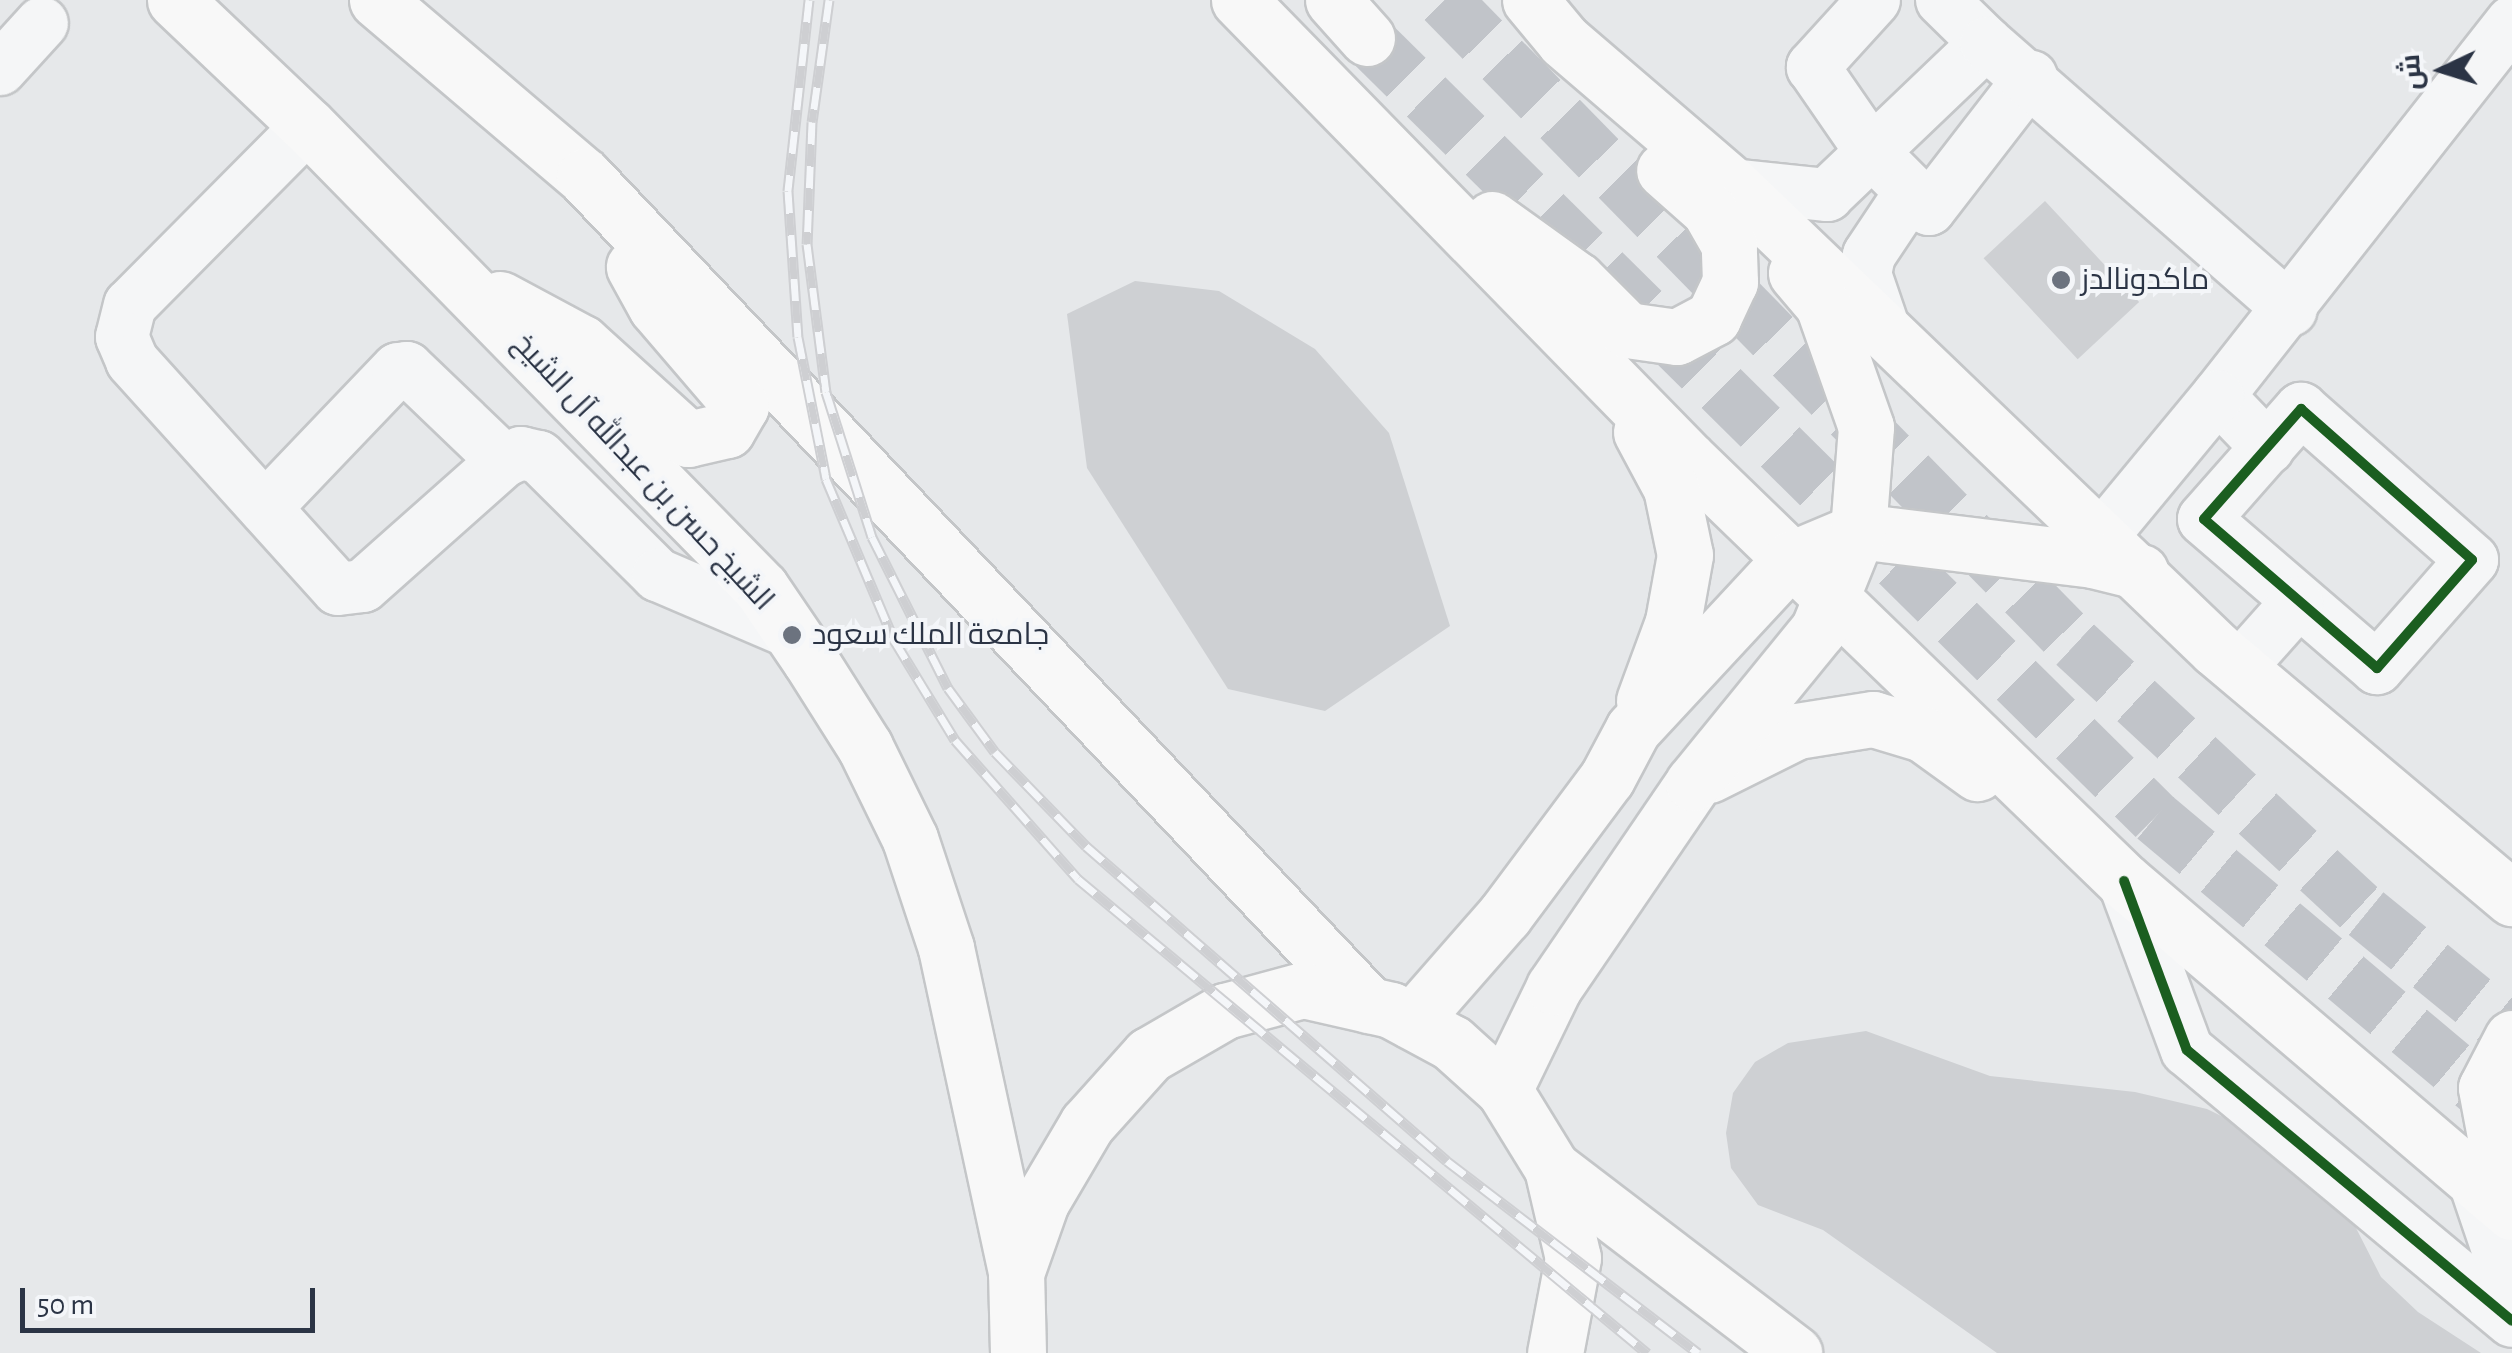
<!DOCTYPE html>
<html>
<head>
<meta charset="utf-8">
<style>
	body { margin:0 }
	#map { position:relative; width:2512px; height:1353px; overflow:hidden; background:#e6e8ea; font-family:"Alegreya Sans",Cairo,sans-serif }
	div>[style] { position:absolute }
	.building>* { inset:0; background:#ced0d3; transform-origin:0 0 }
	.highway-tunnel>* { height:55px; margin-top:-27.5px; transform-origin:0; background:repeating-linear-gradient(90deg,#c1c4c9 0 55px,transparent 0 83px) }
	.roads { filter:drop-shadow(2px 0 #c4c6c8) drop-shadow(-2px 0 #c4c6c8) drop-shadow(0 2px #c4c6c8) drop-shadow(0 -2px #c4c6c8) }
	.minor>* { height:52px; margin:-26px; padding:0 26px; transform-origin:26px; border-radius:26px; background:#f5f6f7 }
	.major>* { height:55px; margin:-27.5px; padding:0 27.5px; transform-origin:27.5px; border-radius:27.5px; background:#f8f8f8 }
	.highway>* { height:55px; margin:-27.5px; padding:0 27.5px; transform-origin:27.5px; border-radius:27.5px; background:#f8f8f8 }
	.rail>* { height:11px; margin-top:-5.5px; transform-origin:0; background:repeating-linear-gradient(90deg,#f4f6f9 0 22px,#cecfd2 0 44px); box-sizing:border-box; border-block:2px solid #cecfd2 }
	.cycleway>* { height:10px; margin:-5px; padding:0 5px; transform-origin:5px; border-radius:5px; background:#1b5e20 }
	.dots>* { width:28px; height:28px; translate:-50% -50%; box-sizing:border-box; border:5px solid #f4f6f9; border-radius:50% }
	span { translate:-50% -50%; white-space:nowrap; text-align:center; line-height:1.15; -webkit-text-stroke:8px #f4f6f9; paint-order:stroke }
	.poi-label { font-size:30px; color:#2b3445 }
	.left { translate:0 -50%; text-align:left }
	.street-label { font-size:30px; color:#2b3445 }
	.north { position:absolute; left:2392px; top:20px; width:100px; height:100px; -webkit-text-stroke:8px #f4f6f9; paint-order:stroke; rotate:266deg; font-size:28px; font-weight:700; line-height:40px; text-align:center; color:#2b3445 }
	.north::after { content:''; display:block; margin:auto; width:35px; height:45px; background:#2b3445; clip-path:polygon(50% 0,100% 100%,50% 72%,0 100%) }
	.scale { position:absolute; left:20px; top:1288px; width:295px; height:45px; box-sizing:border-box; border:5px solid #2b3445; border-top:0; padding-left:12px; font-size:30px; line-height:35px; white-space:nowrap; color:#2b3445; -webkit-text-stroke:8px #f4f6f9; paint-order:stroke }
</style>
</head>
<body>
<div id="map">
	<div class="building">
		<i style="left:2045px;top:201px;width:138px;height:84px;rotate:47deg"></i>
		<i style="clip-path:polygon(1135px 281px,1219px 291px,1315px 349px,1389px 433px,1450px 626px,1325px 711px,1228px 689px,1087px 468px,1067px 314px)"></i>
		<i style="clip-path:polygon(1866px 1031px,1990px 1076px,2135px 1092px,2207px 1109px,2264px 1137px,2315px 1178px,2356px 1228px,2381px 1277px,2418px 1312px,2481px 1353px,1997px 1353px,1823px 1230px,1758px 1205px,1731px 1168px,1726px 1133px,1733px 1093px,1755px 1062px,1788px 1043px)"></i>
	</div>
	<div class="highway-tunnel">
		<i style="left:1444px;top:0;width:902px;rotate:45.58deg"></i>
		<i style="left:2075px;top:644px;width:396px;rotate:42.8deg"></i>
		<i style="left:2366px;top:913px;width:188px;rotate:39.2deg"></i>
		<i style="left:1367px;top:38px;width:1108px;rotate:44.67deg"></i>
		<i style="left:2155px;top:817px;width:466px;rotate:40deg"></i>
	</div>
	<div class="roads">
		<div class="minor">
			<i style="left:1874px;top:0;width:91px;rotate:132.3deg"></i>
			<i style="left:1813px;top:67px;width:102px;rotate:55.4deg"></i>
			<i style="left:1871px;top:151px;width:82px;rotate:45deg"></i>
			<i style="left:1929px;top:209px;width:167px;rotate:-52.3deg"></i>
			<i style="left:1942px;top:0;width:62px;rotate:44.3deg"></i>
			<i style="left:0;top:69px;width:62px;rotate:-47.6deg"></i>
			<i style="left:308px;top:126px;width:252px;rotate:134.8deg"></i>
			<i style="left:130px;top:305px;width:33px;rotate:104deg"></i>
			<i style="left:122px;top:337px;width:26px;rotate:67deg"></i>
			<i style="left:132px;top:361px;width:307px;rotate:47.9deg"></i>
			<i style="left:338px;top:589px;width:25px;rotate:-7deg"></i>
			<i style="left:363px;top:586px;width:188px;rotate:-41.6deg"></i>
			<i style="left:504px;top:461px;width:19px;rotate:-25deg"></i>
			<i style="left:521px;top:453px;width:18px;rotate:13deg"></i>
			<i style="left:539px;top:457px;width:168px;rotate:44.8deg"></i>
			<i style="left:658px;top:575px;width:145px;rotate:23.2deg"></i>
			<i style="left:1732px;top:185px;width:96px;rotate:6deg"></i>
			<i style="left:1827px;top:195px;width:220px;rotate:-43.7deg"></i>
			<i style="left:1986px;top:43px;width:405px;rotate:41.2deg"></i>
			<i style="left:1883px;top:327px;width:56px;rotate:-108.8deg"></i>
			<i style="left:1865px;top:274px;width:19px;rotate:-78deg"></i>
			<i style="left:1869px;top:255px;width:76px;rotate:-56.3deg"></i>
			<i style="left:2301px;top:409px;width:228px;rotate:41.4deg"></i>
			<i style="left:2472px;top:560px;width:144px;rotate:131.3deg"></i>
			<i style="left:2377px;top:668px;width:228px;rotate:-139.3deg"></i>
			<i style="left:2204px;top:519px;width:147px;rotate:-48.6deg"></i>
			<i style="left:2268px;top:448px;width:72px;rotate:-133.9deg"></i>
			<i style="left:2218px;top:396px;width:476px;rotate:-51.8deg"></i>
			<i style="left:265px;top:508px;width:192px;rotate:-46.3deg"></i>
			<i style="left:398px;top:369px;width:9px;rotate:-6deg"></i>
			<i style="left:407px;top:368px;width:134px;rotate:43.8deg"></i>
			<i style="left:2103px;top:535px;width:180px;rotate:-50.4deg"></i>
			<i style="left:2239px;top:668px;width:87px;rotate:-48.3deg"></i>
			<i style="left:2124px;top:881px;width:180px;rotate:69.6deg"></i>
			<i style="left:2187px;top:1050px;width:423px;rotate:39.8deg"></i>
			<i style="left:2474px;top:1179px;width:118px;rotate:71.3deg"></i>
		</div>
		<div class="major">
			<i style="left:175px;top:0;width:183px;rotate:43.5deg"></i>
			<i style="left:308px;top:126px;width:647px;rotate:45.56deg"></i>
			<i style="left:761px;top:588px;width:87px;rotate:55.8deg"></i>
			<i style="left:810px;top:660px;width:103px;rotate:57.7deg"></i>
			<i style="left:865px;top:747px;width:102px;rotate:63.9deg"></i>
			<i style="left:910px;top:839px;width:115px;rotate:71.7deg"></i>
			<i style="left:946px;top:948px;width:332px;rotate:77.8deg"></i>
			<i style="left:377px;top:0;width:272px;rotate:40.4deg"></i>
			<i style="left:584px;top:176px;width:1142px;rotate:46.56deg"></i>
			<i style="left:1239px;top:0;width:642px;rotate:45.63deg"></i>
			<i style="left:1688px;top:459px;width:607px;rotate:44.07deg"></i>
			<i style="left:2124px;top:881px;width:510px;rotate:40.47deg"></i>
			<i style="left:1530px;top:0;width:53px;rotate:50.3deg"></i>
			<i style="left:1564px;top:41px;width:221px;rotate:40.6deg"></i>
			<i style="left:1732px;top:185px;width:670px;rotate:43.79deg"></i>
			<i style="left:2216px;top:649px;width:387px;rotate:40.1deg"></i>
			<i style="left:1492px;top:219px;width:105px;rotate:35.7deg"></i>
			<i style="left:1577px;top:280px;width:71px;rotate:45deg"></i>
			<i style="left:1627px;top:330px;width:50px;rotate:8deg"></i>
			<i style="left:1677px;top:337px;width:41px;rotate:-27.8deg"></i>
			<i style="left:1713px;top:318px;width:40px;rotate:-65deg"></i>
			<i style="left:1730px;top:282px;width:37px;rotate:-92deg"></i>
			<i style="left:1729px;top:245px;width:40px;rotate:-119.7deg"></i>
			<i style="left:1709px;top:210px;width:60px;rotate:-138.4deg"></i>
			<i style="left:500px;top:299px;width:93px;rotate:28.2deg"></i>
			<i style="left:582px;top:343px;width:143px;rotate:42.2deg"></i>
			<i style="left:688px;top:439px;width:40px;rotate:-13deg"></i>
			<i style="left:727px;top:430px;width:28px;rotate:-60deg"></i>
			<i style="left:741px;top:406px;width:130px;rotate:-130.6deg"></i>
			<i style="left:656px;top:307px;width:46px;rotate:-118.8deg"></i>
			<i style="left:1641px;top:432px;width:64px;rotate:61.8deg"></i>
			<i style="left:1671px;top:488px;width:68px;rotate:78.2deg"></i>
			<i style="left:1685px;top:555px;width:68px;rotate:100.2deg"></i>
			<i style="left:1673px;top:622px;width:84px;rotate:110.2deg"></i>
			<i style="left:1709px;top:775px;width:98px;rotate:-26.6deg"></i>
			<i style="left:1797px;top:731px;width:77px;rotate:-9deg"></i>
			<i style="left:1873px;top:719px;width:52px;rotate:16.7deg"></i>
			<i style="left:1923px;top:734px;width:67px;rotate:35.8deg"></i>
			<i style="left:1412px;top:1021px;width:140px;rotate:-48.8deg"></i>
			<i style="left:1504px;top:916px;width:172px;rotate:-53.3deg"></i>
			<i style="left:1607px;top:778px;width:55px;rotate:-62deg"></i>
			<i style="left:1633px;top:729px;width:232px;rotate:-47.1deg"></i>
			<i style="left:1791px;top:559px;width:73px;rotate:-22.7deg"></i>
			<i style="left:1858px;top:531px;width:237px;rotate:7deg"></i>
			<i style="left:2093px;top:560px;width:49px;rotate:14deg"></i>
			<i style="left:2512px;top:1038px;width:56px;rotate:117.5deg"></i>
			<i style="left:2486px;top:1088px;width:49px;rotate:79.4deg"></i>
			<i style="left:2495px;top:1136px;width:26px;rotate:50deg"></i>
			<i style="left:1504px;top:1090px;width:114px;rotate:-64.1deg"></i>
			<i style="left:1554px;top:987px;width:247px;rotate:-55.7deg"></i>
			<i style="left:1693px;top:783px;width:198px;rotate:-50.8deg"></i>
			<i style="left:1818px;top:630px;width:107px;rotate:-68deg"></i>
			<i style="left:1858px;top:531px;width:104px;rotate:-85.6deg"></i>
			<i style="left:1866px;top:427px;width:129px;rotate:-109.4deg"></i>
			<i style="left:1823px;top:305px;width:42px;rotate:-130.2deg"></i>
			<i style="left:1552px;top:1168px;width:305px;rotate:37.4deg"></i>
			<i style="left:1018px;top:1353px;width:80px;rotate:-91.4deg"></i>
			<i style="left:1016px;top:1273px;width:75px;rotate:-70.6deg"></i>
			<i style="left:1041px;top:1202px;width:91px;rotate:-59.5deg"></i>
			<i style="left:1087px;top:1124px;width:93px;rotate:-48.1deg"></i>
			<i style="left:1149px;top:1055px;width:88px;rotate:-30.1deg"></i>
			<i style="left:1225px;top:1011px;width:81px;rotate:-15.1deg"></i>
			<i style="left:1303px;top:990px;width:90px;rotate:12.8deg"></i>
			<i style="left:1391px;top:1010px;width:69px;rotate:28.4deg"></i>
			<i style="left:1452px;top:1043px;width:70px;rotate:42.1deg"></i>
			<i style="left:1504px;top:1090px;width:92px;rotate:58.4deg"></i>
			<i style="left:1552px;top:1168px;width:92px;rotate:76.9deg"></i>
			<i style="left:1573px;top:1258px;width:97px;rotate:100.7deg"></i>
		</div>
		<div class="highway">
			<i style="left:1333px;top:0;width:51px;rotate:48.2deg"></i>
		</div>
	</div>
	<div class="rail">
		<i style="left:809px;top:0;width:192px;rotate:96.3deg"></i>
		<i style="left:788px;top:191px;width:146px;rotate:86.1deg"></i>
		<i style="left:798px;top:337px;width:145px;rotate:78.8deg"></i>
		<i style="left:826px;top:479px;width:175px;rotate:67.1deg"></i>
		<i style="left:894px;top:640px;width:117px;rotate:58.6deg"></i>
		<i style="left:955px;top:740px;width:186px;rotate:48.5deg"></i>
		<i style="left:1078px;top:879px;width:741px;rotate:39.8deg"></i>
		<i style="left:829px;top:0;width:123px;rotate:97.9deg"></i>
		<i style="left:812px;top:122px;width:122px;rotate:92.3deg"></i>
		<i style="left:807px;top:244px;width:149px;rotate:82.7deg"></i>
		<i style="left:826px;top:392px;width:152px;rotate:72.4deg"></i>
		<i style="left:872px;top:537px;width:169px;rotate:63.3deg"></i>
		<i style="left:948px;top:688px;width:79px;rotate:53.7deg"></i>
		<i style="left:995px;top:752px;width:131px;rotate:45.9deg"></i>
		<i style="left:1086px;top:846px;width:479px;rotate:41.1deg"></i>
		<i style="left:1447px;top:1161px;width:316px;rotate:37.4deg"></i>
	</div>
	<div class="cycleway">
		<i style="left:2301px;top:409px;width:228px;rotate:41.4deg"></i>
		<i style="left:2472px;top:560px;width:144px;rotate:131.3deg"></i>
		<i style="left:2377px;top:668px;width:228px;rotate:-139.3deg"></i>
		<i style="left:2204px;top:519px;width:147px;rotate:-48.6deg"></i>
		<i style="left:2124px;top:881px;width:180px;rotate:69.6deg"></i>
		<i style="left:2187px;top:1050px;width:423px;rotate:39.8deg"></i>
	</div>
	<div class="dots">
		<i style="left:2061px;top:280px;background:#6c737f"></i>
		<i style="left:792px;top:635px;background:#6c737f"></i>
	</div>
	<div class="poi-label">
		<span class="left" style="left:2081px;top:280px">ماكدونالدز</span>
		<span class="left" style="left:812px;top:635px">جامعة الملك سعود</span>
	</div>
	<div class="street-label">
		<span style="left:643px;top:472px;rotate:47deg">الشيخ حسن بن عبدالله آل الشيخ</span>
	</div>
	<div class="north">ش</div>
	<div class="scale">50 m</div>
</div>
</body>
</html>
